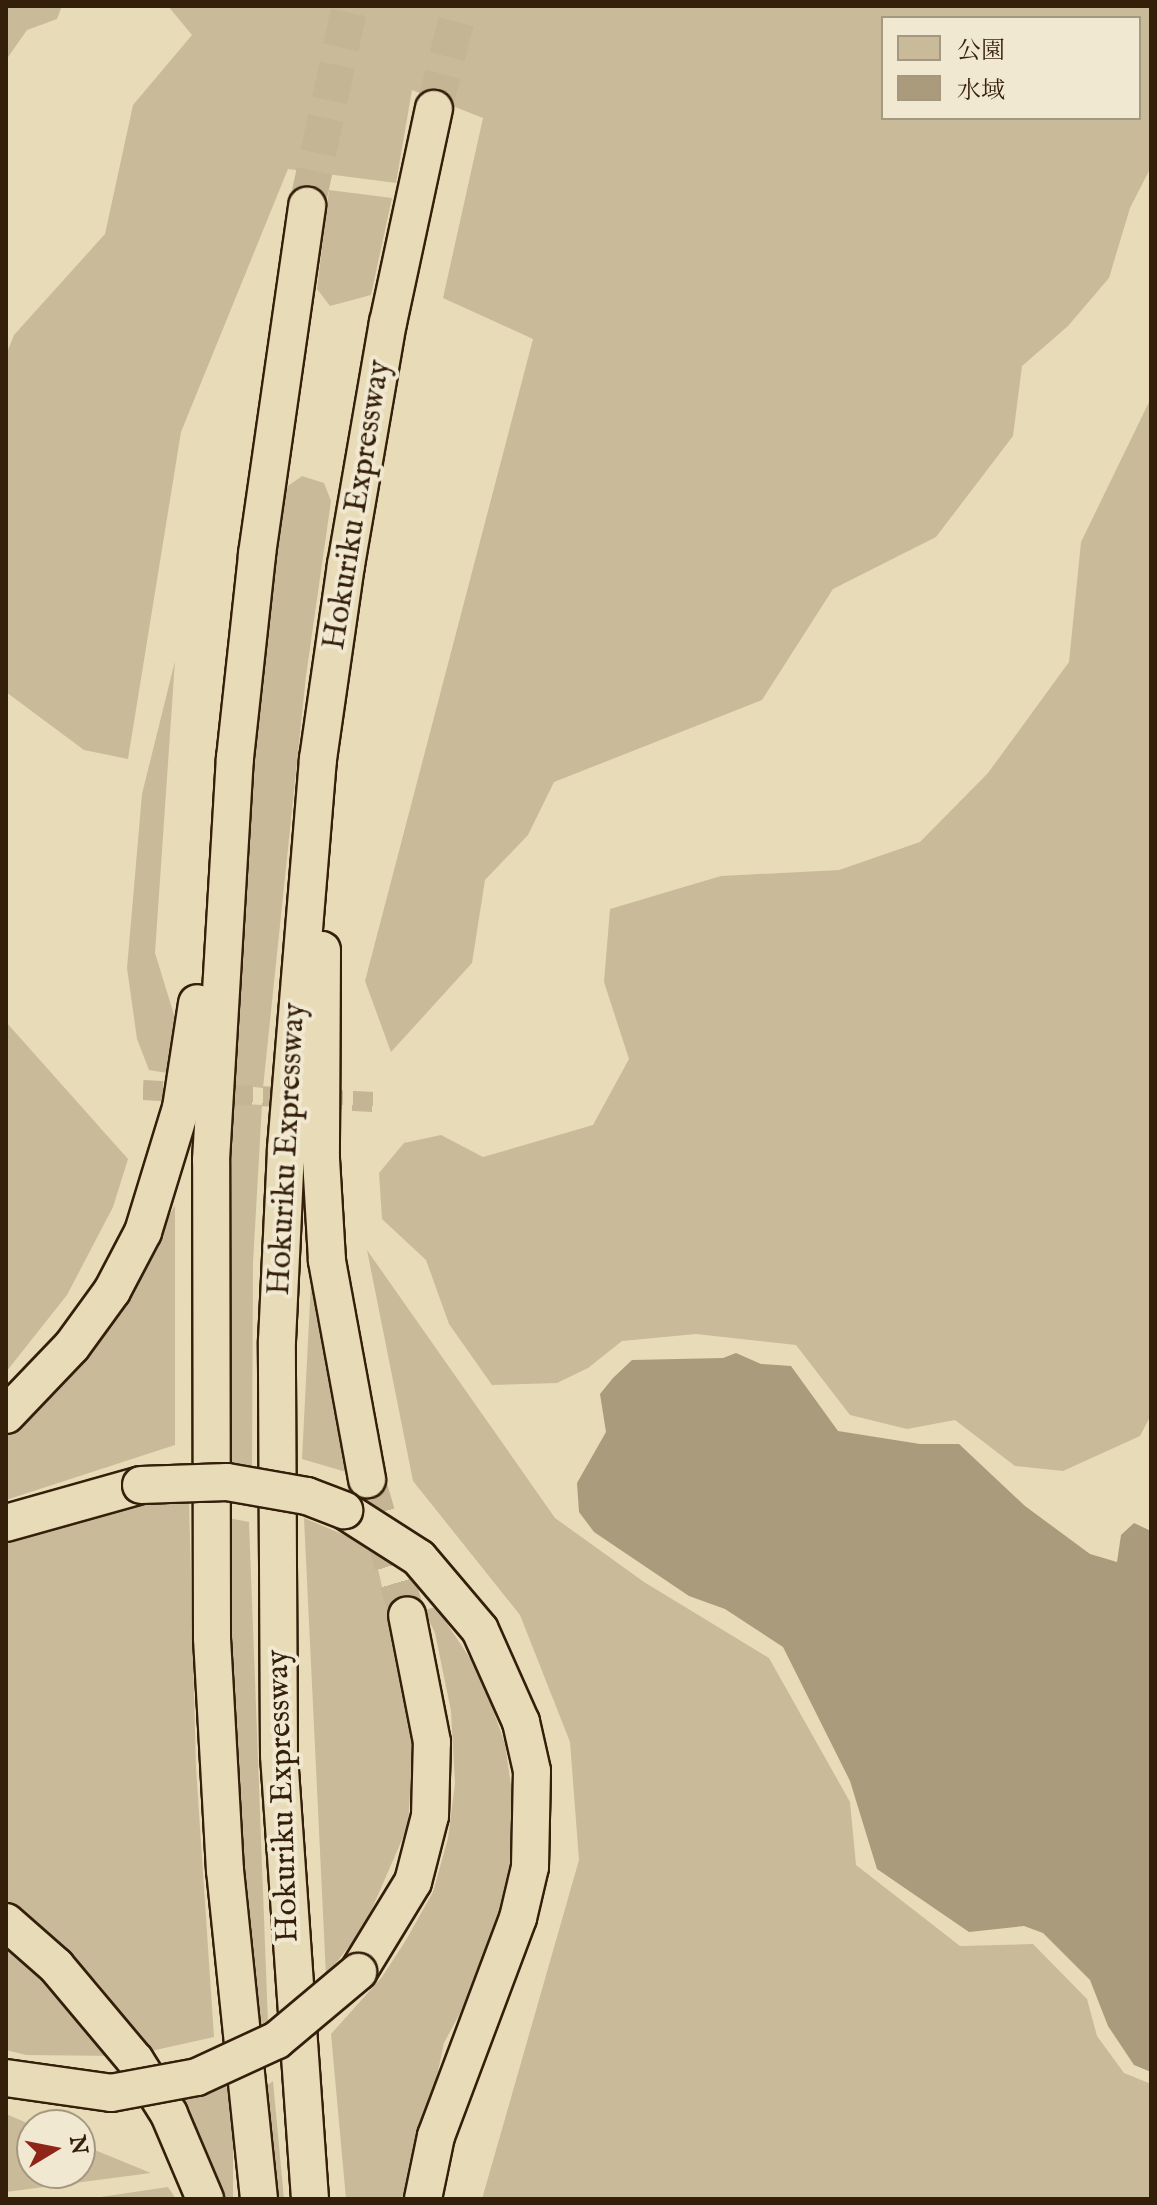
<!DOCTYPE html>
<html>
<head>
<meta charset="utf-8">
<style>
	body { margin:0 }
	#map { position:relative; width:1157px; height:2205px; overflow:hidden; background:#e8dbb7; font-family:"IM FELL English","Noto Serif JP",serif }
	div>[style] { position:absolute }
	.green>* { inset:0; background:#c9bb9a }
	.water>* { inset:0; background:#ab9b7d }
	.street-tunnel>* { height:20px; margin-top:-10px; transform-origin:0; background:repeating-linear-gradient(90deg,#c4b595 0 20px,transparent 0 30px) }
	.highway-tunnel>* { height:36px; margin-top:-18px; transform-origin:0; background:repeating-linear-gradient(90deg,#c4b595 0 36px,transparent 0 54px) }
	.roads { filter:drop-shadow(2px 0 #341f0b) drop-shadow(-2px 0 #341f0b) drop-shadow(0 2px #341f0b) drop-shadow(0 -2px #341f0b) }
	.highway>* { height:36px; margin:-18px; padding:0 18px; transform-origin:18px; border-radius:18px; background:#e8dbb7 }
	.bridges { filter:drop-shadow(2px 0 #341f0b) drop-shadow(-2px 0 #341f0b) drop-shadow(0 2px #341f0b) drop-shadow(0 -2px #341f0b) }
	.highway-bridge>* { height:36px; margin:-18px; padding:0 18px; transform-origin:18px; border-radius:18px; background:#e8dbb7 }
	span { translate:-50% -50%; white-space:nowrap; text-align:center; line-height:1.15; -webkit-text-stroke:8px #f0e8d0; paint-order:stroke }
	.street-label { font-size:32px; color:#341f0b }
	.frame { position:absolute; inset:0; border:8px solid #341f0b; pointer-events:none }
	.legend { position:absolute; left:881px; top:16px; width:260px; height:104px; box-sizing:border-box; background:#f0e8d0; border:2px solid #a59881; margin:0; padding:10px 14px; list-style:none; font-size:24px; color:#341f0b }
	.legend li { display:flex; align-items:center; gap:16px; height:40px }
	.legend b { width:40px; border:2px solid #a59881 }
	.north { position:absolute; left:16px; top:2109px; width:80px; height:80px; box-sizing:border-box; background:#f0e8d0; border:2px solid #a59881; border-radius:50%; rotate:80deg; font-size:22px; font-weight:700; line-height:32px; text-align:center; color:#341f0b }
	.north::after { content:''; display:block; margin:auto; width:28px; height:36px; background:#8f2418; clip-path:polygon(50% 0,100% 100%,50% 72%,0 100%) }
</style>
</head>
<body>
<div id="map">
	<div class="green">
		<i style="clip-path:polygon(6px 6px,62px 6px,57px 19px,27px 30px,6px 60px)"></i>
		<i style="clip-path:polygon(evenodd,168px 6px,1151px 6px,1151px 167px,1130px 208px,1109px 278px,1068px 326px,1022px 366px,1013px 436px,936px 537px,833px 589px,762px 700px,554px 782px,528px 835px,485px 880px,472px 963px,391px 1052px,365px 981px,533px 339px,443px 298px,483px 118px,412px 90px,396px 183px,288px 169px,181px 432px,128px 759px,84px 750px,6px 692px,6px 355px,14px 335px,105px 234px,133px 105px,192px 35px,168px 6px,883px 18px,1139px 18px,1139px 118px,883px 118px,883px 18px)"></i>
		<i style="clip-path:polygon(329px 190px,392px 198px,371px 295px,330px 306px,317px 289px)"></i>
		<i style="clip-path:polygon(1151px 398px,1151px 1415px,1140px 1436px,1063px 1471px,1015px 1466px,955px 1420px,907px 1429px,850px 1415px,796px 1345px,696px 1334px,622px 1341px,588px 1368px,557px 1383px,492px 1385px,449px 1324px,426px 1260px,382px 1219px,379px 1173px,404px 1143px,441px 1135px,483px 1157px,593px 1125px,629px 1059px,604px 982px,610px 909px,721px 876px,839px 870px,920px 842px,988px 773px,1069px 662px,1081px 542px)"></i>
		<i style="clip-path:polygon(302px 476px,324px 483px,331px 501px,306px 676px,263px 1088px,229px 1084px,252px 751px,281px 491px)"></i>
		<i style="clip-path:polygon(175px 661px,155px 953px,175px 1018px,167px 1073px,149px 1070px,137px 1039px,127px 968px,142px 794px)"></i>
		<i style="clip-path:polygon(6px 1022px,128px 1159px,113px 1207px,67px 1295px,6px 1372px)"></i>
		<i style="clip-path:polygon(228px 1103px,262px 1105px,253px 1263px,252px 1475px,220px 1473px)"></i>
		<i style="clip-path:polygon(175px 1205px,175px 1445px,6px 1500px,6px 1432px,129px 1292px)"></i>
		<i style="clip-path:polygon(313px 1243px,353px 1474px,302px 1459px)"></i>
		<i style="clip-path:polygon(367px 1250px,555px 1518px,644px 1582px,769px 1658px,850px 1802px,856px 1865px,960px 1946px,1033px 1944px,1087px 1999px,1097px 2036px,1124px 2073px,1151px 2084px,1151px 2199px,482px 2199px,579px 1860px,570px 1742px,520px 1615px,413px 1481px)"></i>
		<i style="clip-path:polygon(189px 1502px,196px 1768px,214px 2037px,151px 2051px,98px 1983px,35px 1920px,6px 1901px,6px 1535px,112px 1503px)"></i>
		<i style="clip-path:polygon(223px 1517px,249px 1522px,268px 2023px,255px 2032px)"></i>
		<i style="clip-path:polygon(304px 1518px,373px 1547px,414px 1727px,408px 1826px,364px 1927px,326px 1976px)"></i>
		<i style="clip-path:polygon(436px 1607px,481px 1675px,505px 1744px,514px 1806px,509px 1879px,482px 1972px,444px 2043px,411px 2199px,346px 2199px,331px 2034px,382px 1977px,406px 1940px,433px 1892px,448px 1838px,455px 1784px,451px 1711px,435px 1633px,424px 1610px)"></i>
		<i style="clip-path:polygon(6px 1942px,34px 1964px,118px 2056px,26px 2055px,6px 2050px)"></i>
		<i style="clip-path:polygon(273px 2081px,284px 2199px,270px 2199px,256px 2094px)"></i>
		<i style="clip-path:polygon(233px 2082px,233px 2199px,219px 2199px,174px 2097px)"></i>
		<i style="clip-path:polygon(6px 2114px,32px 2125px,32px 2173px,80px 2173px,80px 2144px,151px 2173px,6px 2192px)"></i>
		<i style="clip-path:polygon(168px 2187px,176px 2199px,87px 2199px)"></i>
	</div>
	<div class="water">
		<i style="clip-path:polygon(736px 1353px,761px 1364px,791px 1366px,838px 1431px,920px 1444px,959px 1444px,1025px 1506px,1090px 1554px,1117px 1562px,1121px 1535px,1134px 1523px,1151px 1531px,1151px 2072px,1134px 2065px,1108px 2026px,1090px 1980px,1043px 1933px,1024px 1926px,969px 1932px,877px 1869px,850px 1781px,783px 1647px,725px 1609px,689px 1596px,594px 1532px,579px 1512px,577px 1483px,606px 1432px,600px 1394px,613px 1378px,632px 1360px,723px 1358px)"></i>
	</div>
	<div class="street-tunnel">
		<i style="left:143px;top:1090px;width:231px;rotate:3deg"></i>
	</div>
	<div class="highway-tunnel">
		<i style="left:434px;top:109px;width:106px;rotate:-75.8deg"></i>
		<i style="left:307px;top:206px;width:205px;rotate:-77.9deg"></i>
		<i style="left:367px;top:1479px;width:142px;rotate:73.6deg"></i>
	</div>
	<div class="roads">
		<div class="highway">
			<i style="left:322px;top:950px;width:209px;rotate:90.3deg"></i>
			<i style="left:321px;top:1159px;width:102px;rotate:86.6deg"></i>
			<i style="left:327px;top:1261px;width:222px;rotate:79.6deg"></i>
			<i style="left:6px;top:1415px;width:95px;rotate:-46.3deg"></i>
			<i style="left:72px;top:1346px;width:68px;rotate:-54deg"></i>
			<i style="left:112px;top:1291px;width:67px;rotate:-62.3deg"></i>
			<i style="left:143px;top:1232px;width:130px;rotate:-73deg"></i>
			<i style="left:181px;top:1108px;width:106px;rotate:-81.3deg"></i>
			<i style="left:344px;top:1510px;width:89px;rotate:32.6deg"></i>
			<i style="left:419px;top:1558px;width:94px;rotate:49.7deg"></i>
			<i style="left:480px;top:1630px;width:101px;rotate:66deg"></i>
			<i style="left:521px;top:1722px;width:50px;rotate:77.3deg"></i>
			<i style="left:532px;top:1771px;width:96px;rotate:91.2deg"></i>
			<i style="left:530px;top:1867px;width:52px;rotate:103.2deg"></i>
			<i style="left:518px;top:1918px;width:233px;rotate:110.6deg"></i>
			<i style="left:436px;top:2136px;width:64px;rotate:101.7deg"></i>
			<i style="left:6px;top:1523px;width:140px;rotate:-15.7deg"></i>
			<i style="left:6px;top:1922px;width:67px;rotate:41.3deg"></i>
			<i style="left:56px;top:1966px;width:123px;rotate:50deg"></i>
			<i style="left:135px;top:2060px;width:64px;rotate:57.8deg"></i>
			<i style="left:169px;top:2114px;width:92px;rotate:67deg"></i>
			<i style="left:358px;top:1972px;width:105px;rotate:-58.6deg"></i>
			<i style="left:413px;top:1882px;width:68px;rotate:-75.6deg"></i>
			<i style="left:430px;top:1816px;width:74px;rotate:-88.5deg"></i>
			<i style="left:432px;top:1742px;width:129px;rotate:-101.1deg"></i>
			<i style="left:259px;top:2199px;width:330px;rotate:-95.9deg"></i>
			<i style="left:225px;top:1871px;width:234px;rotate:-93.2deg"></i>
			<i style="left:212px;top:1637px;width:477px;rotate:-90.1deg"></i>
			<i style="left:211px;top:1160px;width:403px;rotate:-86.6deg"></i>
			<i style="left:235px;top:758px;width:205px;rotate:-83.8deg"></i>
			<i style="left:257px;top:554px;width:352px;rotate:-81.8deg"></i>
			<i style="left:310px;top:2199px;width:445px;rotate:-94deg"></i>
			<i style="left:279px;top:1755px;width:414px;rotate:-90.3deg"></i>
			<i style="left:277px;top:1341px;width:193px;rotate:-87.3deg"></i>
			<i style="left:286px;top:1148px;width:390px;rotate:-85.3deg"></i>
			<i style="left:318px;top:759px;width:196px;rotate:-81.8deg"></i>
			<i style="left:346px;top:565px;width:246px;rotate:-80.2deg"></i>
			<i style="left:388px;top:323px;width:219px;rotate:-77.9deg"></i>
		</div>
	</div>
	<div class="bridges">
		<div class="highway-bridge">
			<i style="left:141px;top:1485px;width:86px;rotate:-2deg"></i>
			<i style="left:227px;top:1482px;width:81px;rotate:9.9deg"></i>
			<i style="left:307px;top:1496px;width:40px;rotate:21deg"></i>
			<i style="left:6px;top:2078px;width:106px;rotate:8.1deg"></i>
			<i style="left:111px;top:2093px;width:87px;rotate:-10.5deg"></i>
			<i style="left:197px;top:2077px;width:88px;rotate:-24.8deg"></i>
			<i style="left:277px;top:2040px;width:106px;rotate:-40deg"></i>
		</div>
	</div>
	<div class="street-label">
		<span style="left:358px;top:505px;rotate:-81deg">Hokuriku Expressway</span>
		<span style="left:288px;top:1149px;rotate:-87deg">Hokuriku Expressway</span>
		<span style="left:284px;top:1796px;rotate:-92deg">Hokuriku Expressway</span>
	</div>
	<div class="frame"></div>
	<ul class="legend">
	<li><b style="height:22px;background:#c9bb9a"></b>公園</li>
	<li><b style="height:22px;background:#ab9b7d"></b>水域</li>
	</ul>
	<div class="north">N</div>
</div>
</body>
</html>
